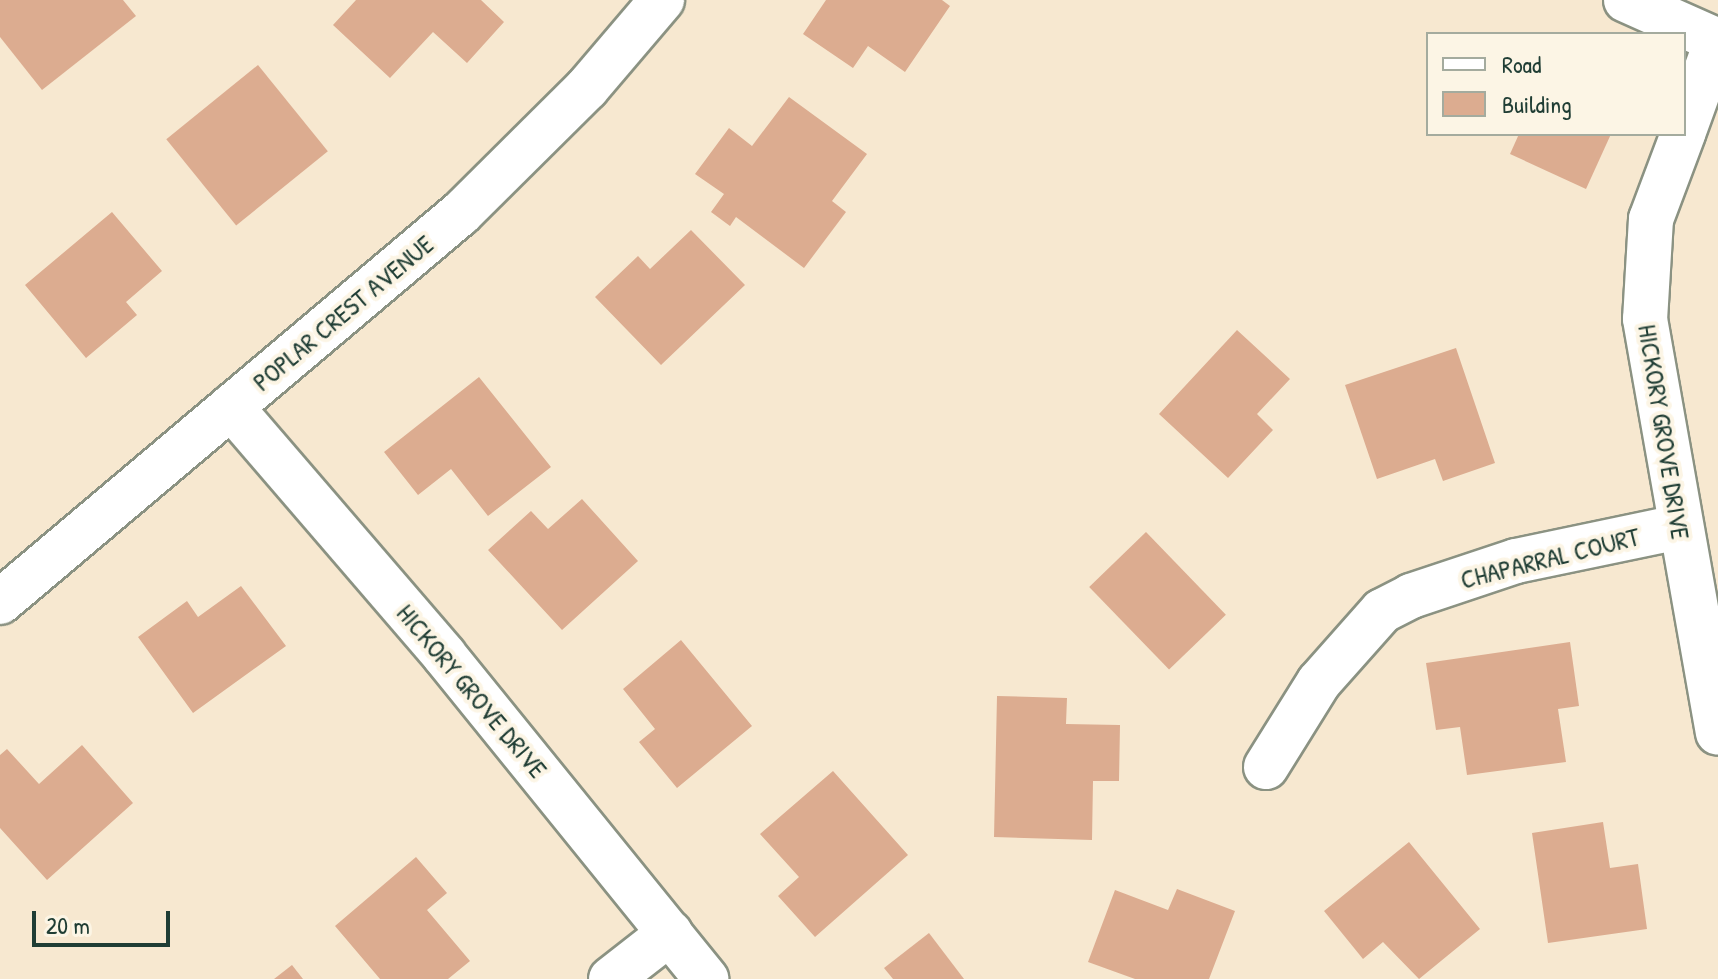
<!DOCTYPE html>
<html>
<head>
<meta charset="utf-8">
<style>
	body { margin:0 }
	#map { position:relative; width:1718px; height:979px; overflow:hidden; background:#f7e8d0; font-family:"Patrick Hand",sans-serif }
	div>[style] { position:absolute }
	.building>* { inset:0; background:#dcac90; transform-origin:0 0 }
	.roads { filter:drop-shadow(2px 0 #8b9282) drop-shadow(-2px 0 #8b9282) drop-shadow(0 2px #8b9282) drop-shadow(0 -2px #8b9282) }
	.minor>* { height:44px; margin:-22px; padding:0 22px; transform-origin:22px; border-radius:22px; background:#fff }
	span { translate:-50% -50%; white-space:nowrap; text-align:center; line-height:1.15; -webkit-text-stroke:8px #fcf5e5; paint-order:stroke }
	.street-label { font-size:26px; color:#1f3d34 }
	.legend { position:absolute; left:1426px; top:32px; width:260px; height:104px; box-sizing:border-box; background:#fcf5e5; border:2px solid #a4ab9e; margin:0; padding:10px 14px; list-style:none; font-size:24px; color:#1f3d34 }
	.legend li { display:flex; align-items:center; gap:16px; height:40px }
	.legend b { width:40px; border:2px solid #a4ab9e }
	.scale { position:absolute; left:32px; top:911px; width:138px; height:36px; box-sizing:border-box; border:4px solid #1f3d34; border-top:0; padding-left:10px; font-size:24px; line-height:28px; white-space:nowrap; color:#1f3d34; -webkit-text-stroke:6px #fcf5e5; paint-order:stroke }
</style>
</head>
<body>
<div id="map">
	<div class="building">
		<i style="clip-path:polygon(0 0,123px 0,136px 16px,42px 90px,0 37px)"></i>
		<i style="clip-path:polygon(356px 0,481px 0,504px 22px,467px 63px,433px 32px,390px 78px,333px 25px)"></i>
		<i style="clip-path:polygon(826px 0,942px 0,950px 6px,905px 72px,868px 46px,853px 68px,803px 34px)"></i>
		<i style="left:258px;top:65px;width:111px;height:118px;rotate:51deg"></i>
		<i style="clip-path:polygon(789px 97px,867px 154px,832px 201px,846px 212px,804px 268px,736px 217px,730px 226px,711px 212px,724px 194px,695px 174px,729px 128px,752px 146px)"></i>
		<i style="clip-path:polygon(1519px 134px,1611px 134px,1586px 189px,1510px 154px)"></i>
		<i style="clip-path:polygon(112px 212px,162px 271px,126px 302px,137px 315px,86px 358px,25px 285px)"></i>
		<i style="clip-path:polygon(691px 230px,745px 285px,661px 365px,595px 297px,638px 256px,650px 269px)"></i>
		<i style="clip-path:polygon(1237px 330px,1290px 379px,1257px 414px,1273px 430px,1228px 478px,1159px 414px)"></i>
		<i style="clip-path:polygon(1456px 348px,1495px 463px,1443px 481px,1435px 459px,1377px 479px,1345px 385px)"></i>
		<i style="clip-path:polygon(479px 377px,551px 467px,488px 516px,451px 469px,418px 495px,384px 452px)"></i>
		<i style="clip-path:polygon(582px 499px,638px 561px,562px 630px,488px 550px,531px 511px,548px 529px)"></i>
		<i style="left:1146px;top:532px;width:115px;height:79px;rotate:46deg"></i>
		<i style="clip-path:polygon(241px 586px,286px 646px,193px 713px,138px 637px,187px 601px,198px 617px)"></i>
		<i style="clip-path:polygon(681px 640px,752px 726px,677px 788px,639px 742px,655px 729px,623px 689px)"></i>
		<i style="clip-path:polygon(1570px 642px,1579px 706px,1558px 709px,1566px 762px,1467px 775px,1460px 727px,1436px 730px,1426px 663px)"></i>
		<i style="clip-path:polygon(997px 696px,1067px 698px,1066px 724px,1120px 725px,1119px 781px,1093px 781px,1092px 840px,994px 837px)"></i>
		<i style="clip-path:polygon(82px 745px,133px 803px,47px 880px,0 828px,0 755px,7px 749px,39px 784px)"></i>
		<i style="clip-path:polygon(833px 771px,908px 855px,815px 937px,778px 896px,799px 877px,760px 834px)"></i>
		<i style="clip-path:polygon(1603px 822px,1610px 868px,1638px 864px,1647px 929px,1548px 943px,1532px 833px)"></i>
		<i style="clip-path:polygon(1409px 842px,1480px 929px,1419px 979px,1383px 942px,1363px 959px,1324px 911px)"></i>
		<i style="clip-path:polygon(416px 857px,447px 893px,427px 910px,470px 961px,448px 979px,380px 979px,335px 926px)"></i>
		<i style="clip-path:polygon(1177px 889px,1235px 911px,1209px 979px,1135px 979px,1088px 962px,1115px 890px,1168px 910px)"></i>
		<i style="clip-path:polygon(929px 933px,964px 979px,893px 979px,884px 968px)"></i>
		<i style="clip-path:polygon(292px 965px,303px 979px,274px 979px)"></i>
	</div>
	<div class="roads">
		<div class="minor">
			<i style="left:1626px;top:0;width:101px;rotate:24deg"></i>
			<i style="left:1684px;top:131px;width:97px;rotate:-70.1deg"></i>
			<i style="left:1683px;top:134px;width:91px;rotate:110.6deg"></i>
			<i style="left:1651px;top:219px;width:100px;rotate:93.4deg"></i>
			<i style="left:1645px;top:319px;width:420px;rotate:80deg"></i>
			<i style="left:231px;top:407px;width:327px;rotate:49.3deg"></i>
			<i style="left:444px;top:655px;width:417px;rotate:51deg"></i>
			<i style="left:0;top:602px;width:603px;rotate:-40.16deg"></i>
			<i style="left:461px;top:213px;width:177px;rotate:-44.8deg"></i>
			<i style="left:587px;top:88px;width:116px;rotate:-49.6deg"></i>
			<i style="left:1266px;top:767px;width:100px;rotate:-58.1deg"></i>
			<i style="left:1319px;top:682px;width:95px;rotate:-48.4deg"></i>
			<i style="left:1382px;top:611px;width:33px;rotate:-27deg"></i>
			<i style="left:1411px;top:596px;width:111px;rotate:-18.4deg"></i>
			<i style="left:1516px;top:561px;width:167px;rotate:-11.8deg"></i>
			<i style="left:611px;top:979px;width:75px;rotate:-37.9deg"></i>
		</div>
	</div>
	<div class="street-label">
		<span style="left:343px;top:313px;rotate:-40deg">POPLAR CREST AVENUE</span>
		<span style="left:1664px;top:432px;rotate:81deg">HICKORY GROVE DRIVE</span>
		<span style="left:1550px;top:558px;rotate:-14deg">CHAPARRAL COURT</span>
		<span style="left:472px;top:691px;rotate:50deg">HICKORY GROVE DRIVE</span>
	</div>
	<ul class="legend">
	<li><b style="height:10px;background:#fff"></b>Road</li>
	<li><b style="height:22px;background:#dcac90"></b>Building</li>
	</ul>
	<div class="scale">20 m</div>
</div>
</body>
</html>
